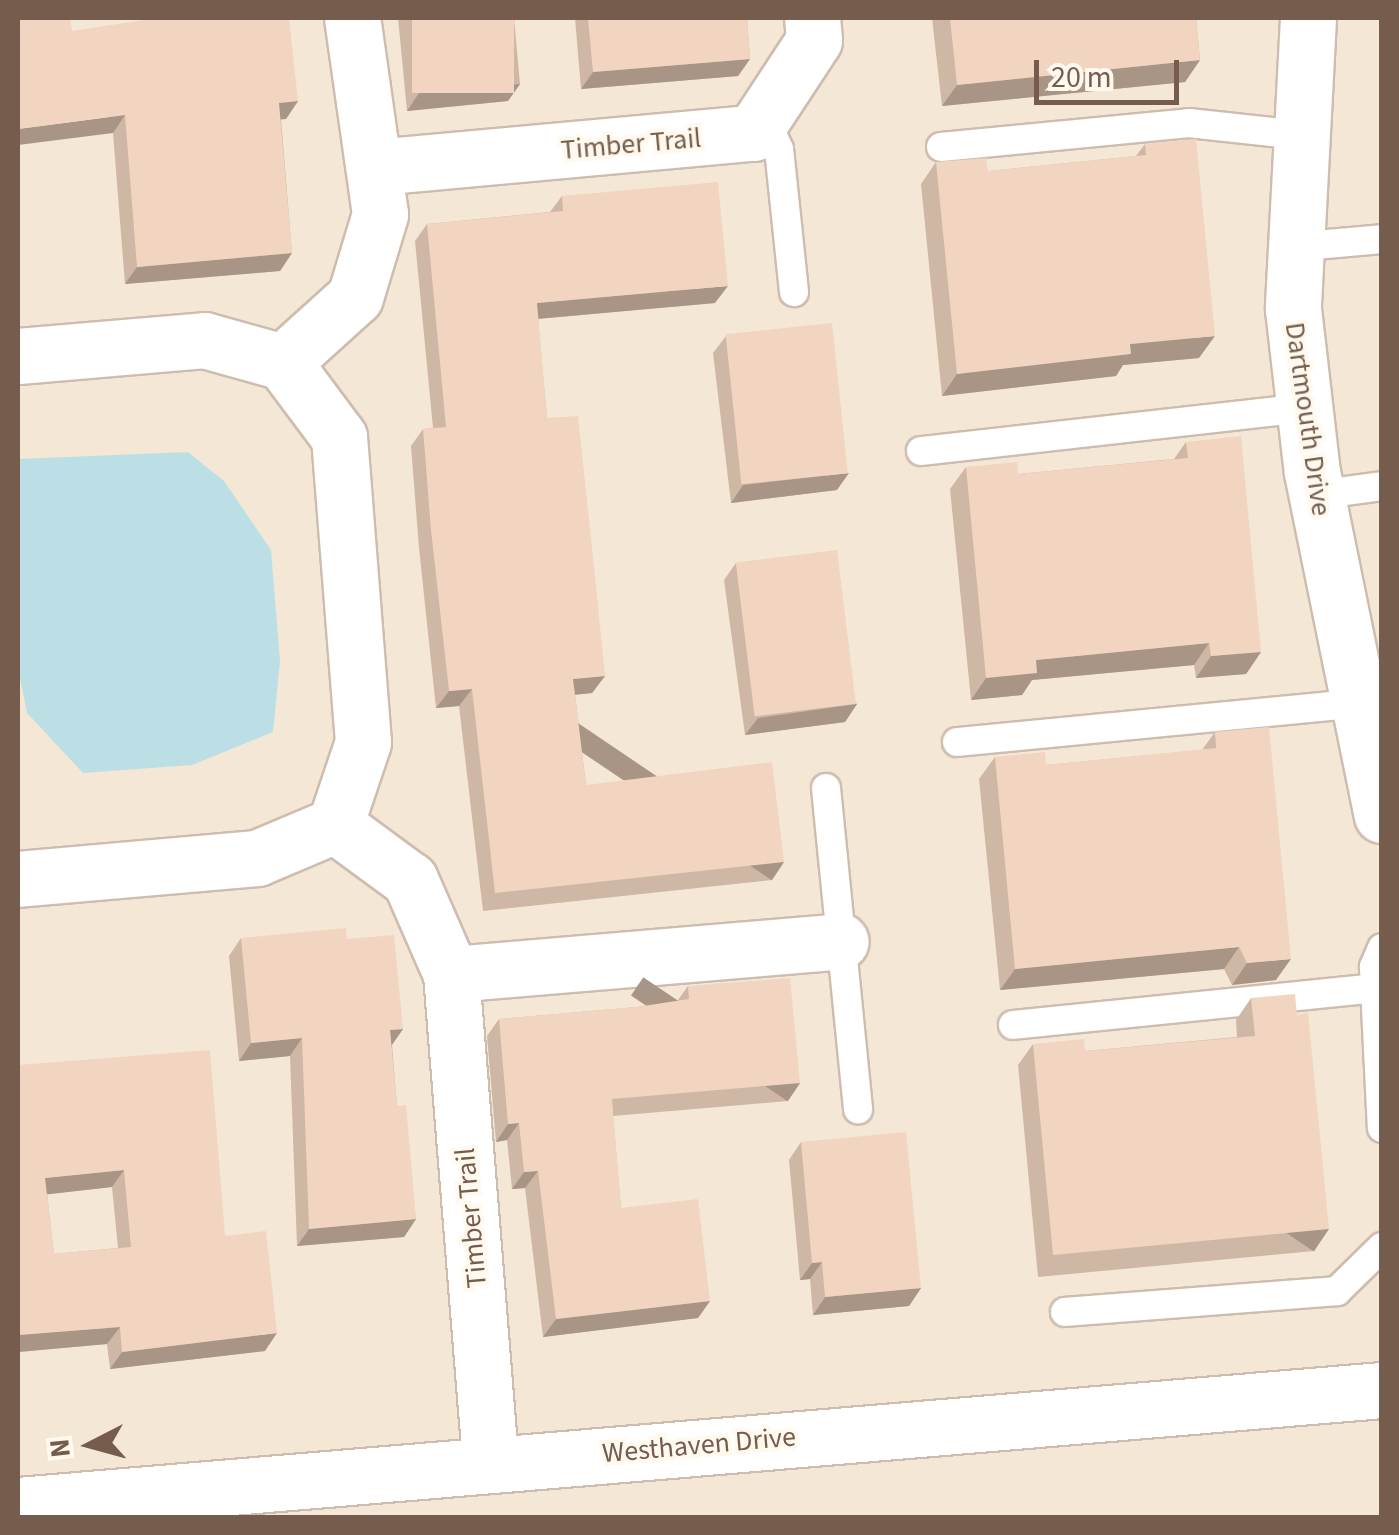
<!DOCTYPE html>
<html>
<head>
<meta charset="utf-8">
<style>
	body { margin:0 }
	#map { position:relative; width:1399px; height:1535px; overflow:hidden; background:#fcf5e8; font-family:"Source Sans 3",sans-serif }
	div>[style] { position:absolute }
	.residential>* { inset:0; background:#f4e7d6; transform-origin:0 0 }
	.water>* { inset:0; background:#bcdfe6 }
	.roads { filter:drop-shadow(2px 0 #cebdae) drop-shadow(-2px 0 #cebdae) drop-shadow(0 2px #cebdae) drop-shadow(0 -2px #cebdae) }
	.service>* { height:28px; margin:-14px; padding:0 14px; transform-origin:14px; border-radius:14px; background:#fff }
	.minor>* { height:55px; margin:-27.5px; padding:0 27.5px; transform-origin:27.5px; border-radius:27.5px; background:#fff }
	.wall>* { inset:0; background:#cfb7a5 }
	.shaded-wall>* { inset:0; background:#a99586; transform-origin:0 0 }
	.building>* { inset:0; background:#f1d5c0; transform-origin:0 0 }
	span { translate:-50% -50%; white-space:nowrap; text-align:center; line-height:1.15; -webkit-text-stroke:8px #fff9ee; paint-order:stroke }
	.street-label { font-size:28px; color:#765c4c }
	.frame { position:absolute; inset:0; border:20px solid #765c4c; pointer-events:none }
	.north { position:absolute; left:40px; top:1395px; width:100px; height:100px; -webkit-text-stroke:8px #fff9ee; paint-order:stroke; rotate:264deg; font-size:28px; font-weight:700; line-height:40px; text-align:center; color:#765c4c }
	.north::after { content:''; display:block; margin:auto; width:35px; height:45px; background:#765c4c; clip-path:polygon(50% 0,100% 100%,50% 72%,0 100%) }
	.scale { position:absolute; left:1034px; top:60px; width:145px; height:45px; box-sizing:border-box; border:5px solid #765c4c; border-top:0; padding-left:12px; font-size:30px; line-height:35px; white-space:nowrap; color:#765c4c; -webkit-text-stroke:8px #fff9ee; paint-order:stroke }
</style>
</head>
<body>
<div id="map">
	<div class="residential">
		<i style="left:18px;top:18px;width:1363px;height:1499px"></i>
	</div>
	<div class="water">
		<i style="clip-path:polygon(188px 452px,224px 481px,271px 550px,280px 661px,273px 732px,192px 765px,83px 773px,27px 713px,18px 668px,18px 459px)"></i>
	</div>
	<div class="roads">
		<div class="service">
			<i style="left:764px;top:117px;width:35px;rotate:65deg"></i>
			<i style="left:779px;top:149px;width:144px;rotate:84deg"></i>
			<i style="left:941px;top:147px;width:249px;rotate:-5.5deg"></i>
			<i style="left:1189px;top:123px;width:111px;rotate:6.2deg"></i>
			<i style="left:1293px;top:247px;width:89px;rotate:-5.1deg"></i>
			<i style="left:921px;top:451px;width:384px;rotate:-6.4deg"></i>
			<i style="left:1316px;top:495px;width:67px;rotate:-7.8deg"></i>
			<i style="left:957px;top:742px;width:399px;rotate:-5.5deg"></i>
			<i style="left:826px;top:788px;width:323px;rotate:84.3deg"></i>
			<i style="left:1382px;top:948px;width:21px;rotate:113deg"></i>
			<i style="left:1374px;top:967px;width:161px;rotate:87.2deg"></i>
			<i style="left:1013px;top:1025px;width:364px;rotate:-5.8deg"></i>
			<i style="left:1065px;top:1312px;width:273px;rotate:-4.4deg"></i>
			<i style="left:1337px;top:1291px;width:63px;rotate:-44.4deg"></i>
		</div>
		<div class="minor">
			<i style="left:1308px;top:18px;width:291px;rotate:93deg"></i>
			<i style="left:1293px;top:309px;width:164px;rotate:83.4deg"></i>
			<i style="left:1312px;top:472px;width:350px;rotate:78.5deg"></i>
			<i style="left:376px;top:167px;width:379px;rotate:-5.2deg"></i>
			<i style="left:753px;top:133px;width:111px;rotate:-56.7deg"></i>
			<i style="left:814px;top:40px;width:22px;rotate:-95deg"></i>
			<i style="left:18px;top:356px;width:187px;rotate:-4.9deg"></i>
			<i style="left:204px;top:340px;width:82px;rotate:15.6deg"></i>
			<i style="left:283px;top:362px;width:94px;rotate:53.3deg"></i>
			<i style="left:339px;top:437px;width:306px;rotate:85.5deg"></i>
			<i style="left:363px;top:742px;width:88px;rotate:108.6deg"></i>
			<i style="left:335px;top:825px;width:85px;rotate:157.1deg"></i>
			<i style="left:257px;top:858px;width:240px;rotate:175deg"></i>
			<i style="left:283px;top:362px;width:97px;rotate:-42.1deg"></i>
			<i style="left:355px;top:297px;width:87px;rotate:-73.2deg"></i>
			<i style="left:380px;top:214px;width:198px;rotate:-98.1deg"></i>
			<i style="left:335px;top:825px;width:93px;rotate:36.3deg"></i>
			<i style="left:410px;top:880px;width:103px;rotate:66.4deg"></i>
			<i style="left:451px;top:974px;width:391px;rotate:-4.8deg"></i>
			<i style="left:451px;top:974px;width:490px;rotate:85.4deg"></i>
			<i style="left:18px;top:1505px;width:1369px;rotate:-4.82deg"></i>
		</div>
	</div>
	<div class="wall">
		<i style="clip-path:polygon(398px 18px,514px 18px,520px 84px,508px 101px,407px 111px)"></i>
		<i style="clip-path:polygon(575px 18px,747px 18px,750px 59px,738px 76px,581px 89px)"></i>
		<i style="clip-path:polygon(932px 18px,1196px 18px,1200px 60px,1185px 82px,942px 106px)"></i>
		<i style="clip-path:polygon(72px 31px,298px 101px,286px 119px,281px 119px,292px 253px,280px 271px,125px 284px,113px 133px)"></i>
		<i style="clip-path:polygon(1145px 144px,1199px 358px,1123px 365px,1116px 376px,942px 396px,921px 184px,936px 162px,988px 171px,1136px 156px)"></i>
		<i style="clip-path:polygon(562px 196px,715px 303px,538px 319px,547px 418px,605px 676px,592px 693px,575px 695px,586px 785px,784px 862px,772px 880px,483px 911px,459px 706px,436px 708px,419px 548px,411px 446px,423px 429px,433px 428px,415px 241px,427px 224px,550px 212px)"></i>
		<i style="clip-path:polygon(1382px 281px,1382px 309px,1379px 285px)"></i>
		<i style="clip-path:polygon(726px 336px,837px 490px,731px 503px,713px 353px)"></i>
		<i style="clip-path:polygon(1186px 442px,1261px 652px,1246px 674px,1196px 678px,1194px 665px,1032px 680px,1022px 695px,971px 700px,950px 489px,966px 467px,1018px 474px,1174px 459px)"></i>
		<i style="clip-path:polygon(736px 563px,857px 704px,845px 722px,745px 735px,724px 580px)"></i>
		<i style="clip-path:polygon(1215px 732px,1276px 980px,1232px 985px,1224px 969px,1000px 990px,979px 779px,995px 757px,1046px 765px,1202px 750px)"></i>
		<i style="clip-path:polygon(241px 938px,347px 939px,403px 1029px,392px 1045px,397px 1106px,416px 1219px,404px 1237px,297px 1246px,290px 1056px,239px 1061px,229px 956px)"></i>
		<i style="clip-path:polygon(688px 986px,800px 1083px,788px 1101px,613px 1116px,621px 1208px,710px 1301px,698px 1318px,543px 1337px,525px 1188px,512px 1189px,507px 1140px,496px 1142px,487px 1036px,499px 1019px,637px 1007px,678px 1000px)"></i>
		<i style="clip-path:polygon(1251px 998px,1297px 1015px,1314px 1251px,1038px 1277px,1018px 1065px,1033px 1044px,1085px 1051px,1237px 1037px,1236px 1020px)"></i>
		<i style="clip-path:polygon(evenodd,18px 1065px,225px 1236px,265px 1351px,110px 1369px,107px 1344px,18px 1352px,18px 1065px,112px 1187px,118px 1248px,54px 1254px,47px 1194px,112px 1187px)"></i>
		<i style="clip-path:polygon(801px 1142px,921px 1288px,909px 1306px,813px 1315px,810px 1279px,800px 1280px,789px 1160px)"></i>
	</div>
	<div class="shaded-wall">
		<i style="clip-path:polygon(750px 59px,738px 76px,581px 89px,593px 72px)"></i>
		<i style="clip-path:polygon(1200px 60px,1185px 82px,942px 106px,957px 85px)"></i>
		<i style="clip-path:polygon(520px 84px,508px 101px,407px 111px,419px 93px)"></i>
		<i style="clip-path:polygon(298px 101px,286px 119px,267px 121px,279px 103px)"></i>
		<i style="clip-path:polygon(125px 115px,113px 133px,18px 145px,18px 129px)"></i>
		<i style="clip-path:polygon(292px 253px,280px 271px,125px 284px,137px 267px)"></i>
		<i style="clip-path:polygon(728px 286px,715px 303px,525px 320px,537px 303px)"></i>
		<i style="clip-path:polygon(1215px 336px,1199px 358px,1123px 365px,1116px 376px,942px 396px,957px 374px,1130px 344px)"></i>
		<i style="clip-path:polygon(849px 473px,837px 490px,731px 503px,743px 485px)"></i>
		<i style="clip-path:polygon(1209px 643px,1194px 665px,1032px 680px,1022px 695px,971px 700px,986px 678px,1036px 660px)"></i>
		<i style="clip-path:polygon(1261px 652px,1246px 674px,1196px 678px,1211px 656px)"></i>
		<i style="clip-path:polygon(605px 676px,592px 693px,561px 696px,573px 679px)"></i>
		<i style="clip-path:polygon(472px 689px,459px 706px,436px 708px,449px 691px)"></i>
		<i style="clip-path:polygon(857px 704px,845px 722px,745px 735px,758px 718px)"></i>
		<i style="left:784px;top:862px;width:22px;height:291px;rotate:124deg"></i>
		<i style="clip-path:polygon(1239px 947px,1224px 969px,1000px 990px,1015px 969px)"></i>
		<i style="clip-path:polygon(1291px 959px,1276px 980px,1232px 985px,1247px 963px)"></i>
		<i style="clip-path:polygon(403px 1029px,391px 1046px,390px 1030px)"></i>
		<i style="clip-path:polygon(302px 1038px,290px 1056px,239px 1061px,251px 1043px)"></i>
		<i style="left:800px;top:1083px;width:22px;height:189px;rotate:124deg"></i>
		<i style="clip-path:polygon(519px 1123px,507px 1140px,496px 1142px,508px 1124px)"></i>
		<i style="clip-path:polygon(124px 1170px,112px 1187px,33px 1196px,45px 1178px)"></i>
		<i style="clip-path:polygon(538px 1171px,525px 1188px,512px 1189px,524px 1172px)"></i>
		<i style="clip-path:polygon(416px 1219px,404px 1237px,297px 1246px,309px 1229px)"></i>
		<i style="left:1329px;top:1229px;width:27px;height:277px;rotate:124deg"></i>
		<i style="clip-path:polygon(822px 1262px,810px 1279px,800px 1280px,812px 1263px)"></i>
		<i style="clip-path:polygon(921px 1288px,909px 1306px,813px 1315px,825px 1297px)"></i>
		<i style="clip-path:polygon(710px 1301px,698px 1318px,543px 1337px,556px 1319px)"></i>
		<i style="clip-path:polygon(120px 1327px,107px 1344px,18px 1352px,18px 1335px)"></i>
		<i style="clip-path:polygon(277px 1333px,265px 1351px,110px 1369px,122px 1352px)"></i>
	</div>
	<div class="building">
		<i style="clip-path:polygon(18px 18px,70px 18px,72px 31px,157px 18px,289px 18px,298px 101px,279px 103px,292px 253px,137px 267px,125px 115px,18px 129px)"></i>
		<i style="left:412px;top:18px;width:102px;height:75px"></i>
		<i style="clip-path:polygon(588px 18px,747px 18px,750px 59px,593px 72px)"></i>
		<i style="clip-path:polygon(950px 18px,1196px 18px,1200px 60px,957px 85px)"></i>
		<i style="clip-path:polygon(1196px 139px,1215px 336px,1130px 344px,1131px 354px,957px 374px,936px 162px,986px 158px,988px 171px,1146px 155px,1145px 144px)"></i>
		<i style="clip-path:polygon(718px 182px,728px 286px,537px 303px,547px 418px,578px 416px,595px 576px,605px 676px,573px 679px,586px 785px,772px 762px,784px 862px,495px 893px,472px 689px,449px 691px,431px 530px,423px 429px,446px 427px,427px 224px,563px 211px,562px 196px)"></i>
		<i style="left:832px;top:323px;width:151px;height:107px;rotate:84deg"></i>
		<i style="clip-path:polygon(1241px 436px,1261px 652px,1211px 656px,1209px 643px,1036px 660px,1037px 673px,986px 678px,966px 467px,1017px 462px,1018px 474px,1188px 458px,1186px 442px)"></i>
		<i style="left:837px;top:550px;width:155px;height:102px;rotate:83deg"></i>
		<i style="clip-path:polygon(1269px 727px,1291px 959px,1247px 963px,1239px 947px,1015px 969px,995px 757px,1045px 752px,1046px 765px,1216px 748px,1215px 732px)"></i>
		<i style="clip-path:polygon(346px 928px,347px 939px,394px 935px,403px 1029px,390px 1030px,397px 1106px,406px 1105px,416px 1219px,309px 1229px,302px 1038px,251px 1043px,241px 938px)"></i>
		<i style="clip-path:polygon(790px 978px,800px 1083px,612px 1099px,621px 1208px,698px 1199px,710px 1301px,556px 1319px,538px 1171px,524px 1172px,519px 1123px,508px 1124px,499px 1019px,637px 1007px,689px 999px,688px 986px)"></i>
		<i style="clip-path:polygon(1295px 994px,1297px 1015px,1308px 1013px,1329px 1229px,1053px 1255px,1033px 1044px,1084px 1039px,1085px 1051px,1255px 1036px,1251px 998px)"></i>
		<i style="clip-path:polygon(evenodd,210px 1050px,225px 1236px,266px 1231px,277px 1333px,122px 1352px,120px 1327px,18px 1335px,18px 1065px,210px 1050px,124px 1170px,131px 1247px,54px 1254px,45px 1178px,124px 1170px)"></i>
		<i style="clip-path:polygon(906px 1132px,921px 1288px,825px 1297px,822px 1262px,812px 1263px,801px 1142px)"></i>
	</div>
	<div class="street-label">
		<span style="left:631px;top:144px;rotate:-5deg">Timber Trail</span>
		<span style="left:1308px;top:419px;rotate:82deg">Dartmouth Drive</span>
		<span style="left:471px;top:1218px;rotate:-95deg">Timber Trail</span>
		<span style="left:699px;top:1445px;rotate:-5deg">Westhaven Drive</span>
	</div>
	<div class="frame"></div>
	<div class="north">N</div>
	<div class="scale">20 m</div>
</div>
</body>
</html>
